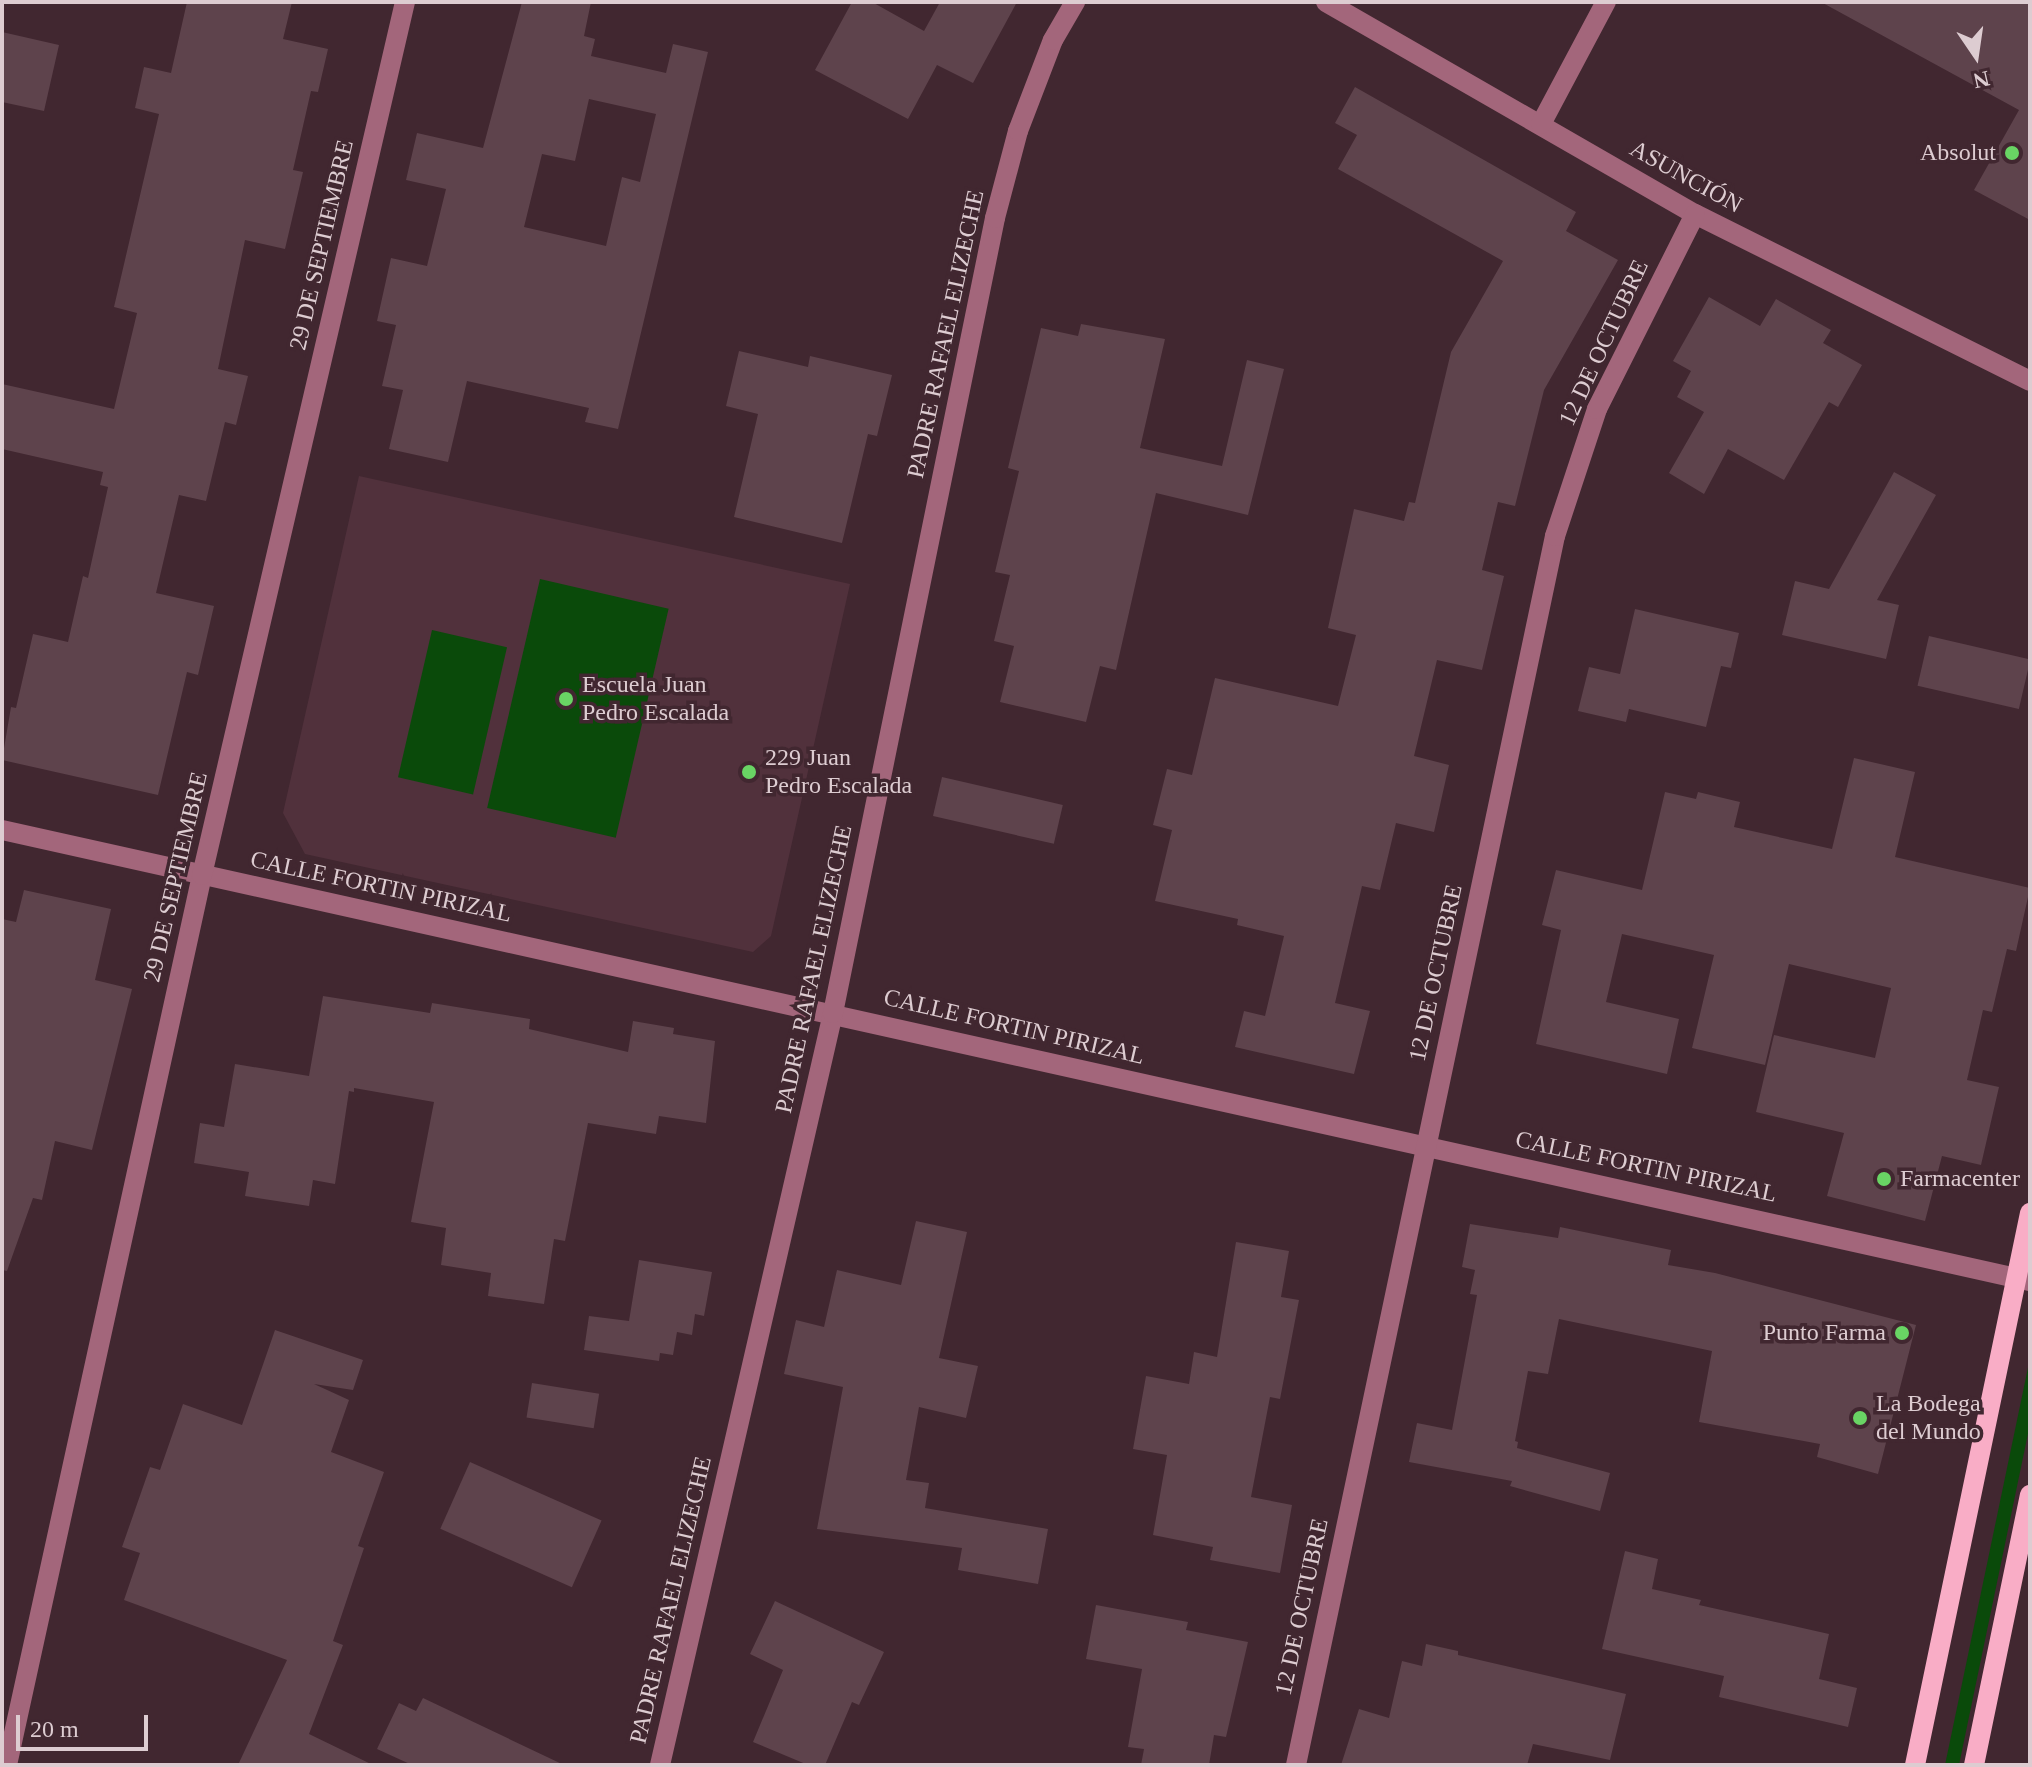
<!DOCTYPE html>
<html>
<head>
<meta charset="utf-8">
<style>
	body { margin:0 }
	#map { position:relative; width:2032px; height:1767px; overflow:hidden; background:#412730; font-family:Georgia,serif }
	div>[style] { position:absolute }
	.built>* { inset:0; background:#51313c }
	.green>* { inset:0; background:#0a4a0a; transform-origin:0 0 }
	.building>* { inset:0; background:#5e434c; transform-origin:0 0 }
	.minor>* { height:20px; margin:-10px; padding:0 10px; transform-origin:10px; border-radius:10px; background:#a3667b }
	.major>* { height:20px; margin:-10px; padding:0 10px; transform-origin:10px; border-radius:10px; background:#f9adc6 }
	.dots>* { width:22px; height:22px; translate:-50% -50%; box-sizing:border-box; border:4px solid #412730; border-radius:50% }
	span { translate:-50% -50%; white-space:nowrap; text-align:center; line-height:1.15; -webkit-text-stroke:7px #412730; paint-order:stroke }
	.poi-label { font-size:24px; color:#ddccd1 }
	.right { translate:-100% -50%; text-align:right }
	.left { translate:0 -50%; text-align:left }
	.street-label { font-size:24px; color:#ddccd1 }
	.frame { position:absolute; inset:0; border:4px solid #ddccd1; pointer-events:none }
	.north { position:absolute; left:1936px; top:16px; width:80px; height:80px; -webkit-text-stroke:6px #412730; paint-order:stroke; rotate:167deg; font-size:22px; font-weight:700; line-height:32px; text-align:center; color:#ddccd1 }
	.north::after { content:''; display:block; margin:auto; width:28px; height:36px; background:#ddccd1; clip-path:polygon(50% 0,100% 100%,50% 72%,0 100%) }
	.scale { position:absolute; left:16px; top:1715px; width:132px; height:36px; box-sizing:border-box; border:4px solid #ddccd1; border-top:0; padding-left:10px; font-size:24px; line-height:28px; white-space:nowrap; color:#ddccd1; -webkit-text-stroke:6px #412730; paint-order:stroke }
</style>
</head>
<body>
<div id="map">
	<div class="built">
		<i style="clip-path:polygon(359px 476px,850px 584px,771px 936px,753px 952px,305px 854px,283px 813px)"></i>
	</div>
	<div class="green">
		<i style="left:540px;top:579px;width:132px;height:235px;rotate:13deg"></i>
		<i style="left:432px;top:630px;width:77px;height:151px;rotate:13deg"></i>
		<i style="clip-path:polygon(2030px 1358px,2030px 1424px,1959px 1765px,1945px 1765px)"></i>
	</div>
	<div class="building">
		<i style="clip-path:polygon(187px 2px,292px 2px,283px 39px,328px 49px,318px 92px,311px 91px,293px 170px,303px 172px,285px 249px,245px 240px,218px 369px,248px 376px,236px 425px,225px 422px,206px 501px,179px 495px,156px 593px,214px 606px,198px 675px,187px 672px,158px 795px,2px 760px,11px 707px,16px 708px,33px 634px,68px 642px,83px 576px,88px 578px,108px 487px,100px 485px,103px 472px,2px 449px,2px 384px,114px 409px,137px 313px,114px 307px,159px 114px,135px 108px,144px 67px,171px 73px)"></i>
		<i style="clip-path:polygon(evenodd,522px 2px,591px 2px,584px 36px,595px 39px,591px 56px,666px 73px,673px 44px,708px 52px,618px 429px,585px 422px,589px 408px,467px 381px,448px 462px,389px 449px,403px 390px,382px 386px,396px 325px,377px 321px,391px 258px,427px 266px,446px 189px,406px 180px,417px 133px,483px 148px,522px 2px,589px 99px,656px 114px,640px 182px,622px 177px,606px 246px,524px 227px,542px 154px,575px 161px,589px 99px)"></i>
		<i style="clip-path:polygon(852px 2px,872px 2px,924px 31px,940px 2px,1017px 2px,973px 83px,937px 65px,908px 119px,815px 70px)"></i>
		<i style="clip-path:polygon(1821px 2px,2030px 2px,2030px 220px,1974px 190px,2019px 110px)"></i>
		<i style="clip-path:polygon(2px 32px,59px 45px,44px 111px,2px 102px)"></i>
		<i style="clip-path:polygon(1355px 87px,1576px 212px,1566px 231px,1618px 260px,1544px 390px,1515px 506px,1498px 502px,1482px 570px,1504px 576px,1482px 670px,1437px 660px,1414px 756px,1449px 765px,1434px 832px,1396px 823px,1380px 890px,1362px 886px,1335px 1003px,1370px 1011px,1354px 1074px,1235px 1047px,1244px 1011px,1265px 1016px,1284px 936px,1237px 925px,1238px 919px,1155px 901px,1172px 830px,1153px 825px,1167px 769px,1192px 775px,1215px 678px,1338px 706px,1356px 635px,1328px 628px,1354px 509px,1404px 521px,1409px 502px,1415px 503px,1451px 352px,1503px 261px,1338px 169px,1357px 135px,1335px 123px)"></i>
		<i style="clip-path:polygon(1709px 297px,1760px 326px,1776px 299px,1831px 330px,1823px 343px,1862px 365px,1838px 407px,1829px 402px,1784px 480px,1728px 449px,1704px 494px,1669px 473px,1704px 412px,1677px 397px,1691px 371px,1673px 361px)"></i>
		<i style="clip-path:polygon(1081px 324px,1165px 339px,1140px 448px,1222px 466px,1247px 360px,1284px 369px,1248px 515px,1156px 493px,1116px 670px,1100px 666px,1086px 722px,1000px 702px,1014px 646px,994px 641px,1010px 575px,995px 572px,1019px 471px,1008px 468px,1041px 328px,1078px 336px)"></i>
		<i style="clip-path:polygon(739px 351px,808px 367px,810px 356px,892px 375px,877px 436px,868px 434px,842px 543px,734px 517px,758px 414px,726px 406px)"></i>
		<i style="clip-path:polygon(1894px 472px,1936px 495px,1877px 600px,1899px 605px,1886px 659px,1782px 635px,1795px 581px,1829px 589px)"></i>
		<i style="clip-path:polygon(1635px 609px,1739px 633px,1731px 668px,1721px 666px,1706px 727px,1629px 709px,1626px 722px,1578px 711px,1589px 667px,1620px 674px)"></i>
		<i style="left:1929px;top:636px;width:104px;height:51px;rotate:13deg"></i>
		<i style="clip-path:polygon(1854px 758px,1915px 772px,1895px 857px,2030px 888px,2016px 951px,2007px 949px,1992px 1012px,1983px 1010px,1967px 1080px,1999px 1087px,1981px 1165px,1942px 1156px,1925px 1221px,1827px 1196px,1844px 1133px,1756px 1112px,1774px 1035px,1875px 1058px,1891px 988px,1789px 964px,1765px 1065px,1692px 1048px,1714px 955px,1622px 934px,1606px 1002px,1679px 1019px,1667px 1074px,1536px 1044px,1561px 930px,1542px 925px,1556px 870px,1642px 890px,1665px 792px,1696px 799px,1698px 792px,1740px 802px,1734px 827px,1832px 849px)"></i>
		<i style="left:942px;top:777px;width:124px;height:40px;rotate:13deg"></i>
		<i style="clip-path:polygon(24px 890px,111px 909px,95px 980px,132px 989px,92px 1150px,55px 1141px,42px 1200px,33px 1198px,7px 1271px,2px 1270px,2px 919px,16px 922px)"></i>
		<i style="clip-path:polygon(323px 996px,430px 1013px,432px 1003px,530px 1019px,529px 1029px,628px 1052px,633px 1021px,674px 1028px,673px 1034px,715px 1041px,706px 1123px,659px 1116px,656px 1134px,588px 1123px,565px 1241px,554px 1239px,544px 1304px,488px 1296px,491px 1273px,441px 1265px,446px 1228px,411px 1222px,434px 1102px,354px 1088px,354px 1092px,349px 1091px,335px 1184px,313px 1180px,309px 1206px,245px 1196px,249px 1172px,194px 1163px,200px 1123px,224px 1127px,235px 1064px,309px 1076px)"></i>
		<i style="clip-path:polygon(916px 1221px,967px 1232px,939px 1358px,978px 1366px,966px 1418px,919px 1407px,906px 1480px,929px 1483px,925px 1508px,1048px 1529px,1038px 1584px,958px 1570px,962px 1548px,817px 1529px,843px 1387px,784px 1374px,796px 1320px,824px 1327px,837px 1270px,901px 1285px)"></i>
		<i style="clip-path:polygon(1470px 1224px,1558px 1238px,1560px 1227px,1671px 1250px,1668px 1265px,1715px 1273px,1916px 1325px,1878px 1474px,1817px 1457px,1820px 1444px,1699px 1422px,1712px 1351px,1559px 1319px,1548px 1374px,1528px 1371px,1515px 1441px,1518px 1442px,1517px 1448px,1610px 1473px,1600px 1511px,1510px 1486px,1512px 1481px,1409px 1462px,1417px 1423px,1452px 1430px,1477px 1295px,1470px 1294px,1475px 1270px,1462px 1267px)"></i>
		<i style="clip-path:polygon(1236px 1242px,1289px 1251px,1281px 1297px,1299px 1300px,1280px 1399px,1270px 1397px,1251px 1497px,1292px 1505px,1280px 1573px,1210px 1560px,1213px 1547px,1153px 1535px,1167px 1455px,1133px 1449px,1146px 1376px,1189px 1384px,1194px 1352px,1217px 1357px)"></i>
		<i style="clip-path:polygon(639px 1260px,712px 1272px,704px 1316px,695px 1314px,692px 1335px,677px 1332px,673px 1355px,660px 1353px,659px 1361px,584px 1350px,589px 1316px,629px 1321px)"></i>
		<i style="clip-path:polygon(275px 1330px,363px 1360px,353px 1390px,314px 1384px,349px 1400px,331px 1452px,384px 1472px,358px 1546px,364px 1548px,333px 1641px,343px 1645px,309px 1734px,373px 1765px,238px 1765px,287px 1660px,124px 1600px,140px 1553px,122px 1547px,150px 1467px,160px 1470px,183px 1404px,242px 1425px)"></i>
		<i style="left:532px;top:1383px;width:68px;height:35px;rotate:9deg"></i>
		<i style="left:470px;top:1462px;width:144px;height:73px;rotate:24deg"></i>
		<i style="clip-path:polygon(1625px 1551px,1658px 1559px,1652px 1589px,1701px 1600px,1699px 1605px,1829px 1634px,1819px 1679px,1857px 1688px,1848px 1727px,1719px 1697px,1724px 1676px,1602px 1649px)"></i>
		<i style="clip-path:polygon(775px 1601px,884px 1652px,859px 1705px,852px 1702px,825px 1765px,808px 1765px,753px 1742px,783px 1670px,750px 1654px)"></i>
		<i style="clip-path:polygon(1096px 1605px,1188px 1622px,1186px 1630px,1248px 1642px,1226px 1737px,1214px 1735px,1209px 1765px,1141px 1765px,1144px 1749px,1128px 1747px,1142px 1669px,1086px 1659px)"></i>
		<i style="clip-path:polygon(1426px 1644px,1458px 1651px,1458px 1655px,1626px 1694px,1610px 1760px,1533px 1744px,1527px 1765px,1341px 1765px,1359px 1709px,1389px 1718px,1402px 1661px,1422px 1666px)"></i>
		<i style="clip-path:polygon(423px 1698px,564px 1765px,412px 1765px,377px 1749px,399px 1703px,416px 1711px)"></i>
	</div>
	<div class="minor">
		<i style="left:1326px;top:2px;width:426px;rotate:29.9deg"></i>
		<i style="left:1695px;top:214px;width:374px;rotate:26.5deg"></i>
		<i style="left:1541px;top:124px;width:138px;rotate:-62deg"></i>
		<i style="left:2px;top:830px;width:2078px;rotate:12.54deg"></i>
		<i style="left:7px;top:1765px;width:911px;rotate:-77.64deg"></i>
		<i style="left:202px;top:875px;width:896px;rotate:-76.91deg"></i>
		<i style="left:660px;top:1765px;width:772px;rotate:-77.04deg"></i>
		<i style="left:833px;top:1013px;width:811px;rotate:-78.48deg"></i>
		<i style="left:995px;top:218px;width:90px;rotate:-75.2deg"></i>
		<i style="left:1018px;top:131px;width:97px;rotate:-69deg"></i>
		<i style="left:1053px;top:40px;width:44px;rotate:-59.9deg"></i>
		<i style="left:1296px;top:1765px;width:1256px;rotate:-78.1deg"></i>
		<i style="left:1555px;top:536px;width:134px;rotate:-71.7deg"></i>
		<i style="left:1597px;top:409px;width:218px;rotate:-63.3deg"></i>
	</div>
	<div class="major">
		<i style="left:1915px;top:1765px;width:564px;rotate:-78.23deg"></i>
		<i style="left:1974px;top:1765px;width:276px;rotate:-78.3deg"></i>
	</div>
	<div class="dots">
		<i style="left:2012px;top:153px;background:#69d464"></i>
		<i style="left:566px;top:699px;background:#69d464"></i>
		<i style="left:749px;top:772px;background:#69d464"></i>
		<i style="left:1884px;top:1179px;background:#69d464"></i>
		<i style="left:1902px;top:1333px;background:#69d464"></i>
		<i style="left:1860px;top:1418px;background:#69d464"></i>
	</div>
	<div class="poi-label">
		<span class="right" style="left:1996px;top:153px">Absolut</span>
		<span class="left" style="left:582px;top:699px">Escuela Juan<br>Pedro Escalada</span>
		<span class="left" style="left:765px;top:772px">229 Juan<br>Pedro Escalada</span>
		<span class="left" style="left:1900px;top:1179px">Farmacenter</span>
		<span class="right" style="left:1886px;top:1333px">Punto Farma</span>
		<span class="left" style="left:1876px;top:1418px">La Bodega<br>del Mundo</span>
	</div>
	<div class="street-label">
		<span style="left:1686px;top:177px;rotate:29deg">ASUNCIÓN</span>
		<span style="left:322px;top:245px;rotate:-77deg">29 DE SEPTIEMBRE</span>
		<span style="left:946px;top:334px;rotate:-78deg">PADRE RAFAEL ELIZECHE</span>
		<span style="left:1604px;top:343px;rotate:-65deg">12 DE OCTUBRE</span>
		<span style="left:176px;top:877px;rotate:-77deg">29 DE SEPTIEMBRE</span>
		<span style="left:381px;top:887px;rotate:12deg">CALLE FORTIN PIRIZAL</span>
		<span style="left:814px;top:969px;rotate:-78deg">PADRE RAFAEL ELIZECHE</span>
		<span style="left:1436px;top:973px;rotate:-78deg">12 DE OCTUBRE</span>
		<span style="left:1014px;top:1027px;rotate:13deg">CALLE FORTIN PIRIZAL</span>
		<span style="left:1646px;top:1167px;rotate:12deg">CALLE FORTIN PIRIZAL</span>
		<span style="left:671px;top:1600px;rotate:-77deg">PADRE RAFAEL ELIZECHE</span>
		<span style="left:1302px;top:1607px;rotate:-78deg">12 DE OCTUBRE</span>
	</div>
	<div class="frame"></div>
	<div class="north">N</div>
	<div class="scale">20 m</div>
</div>
</body>
</html>
